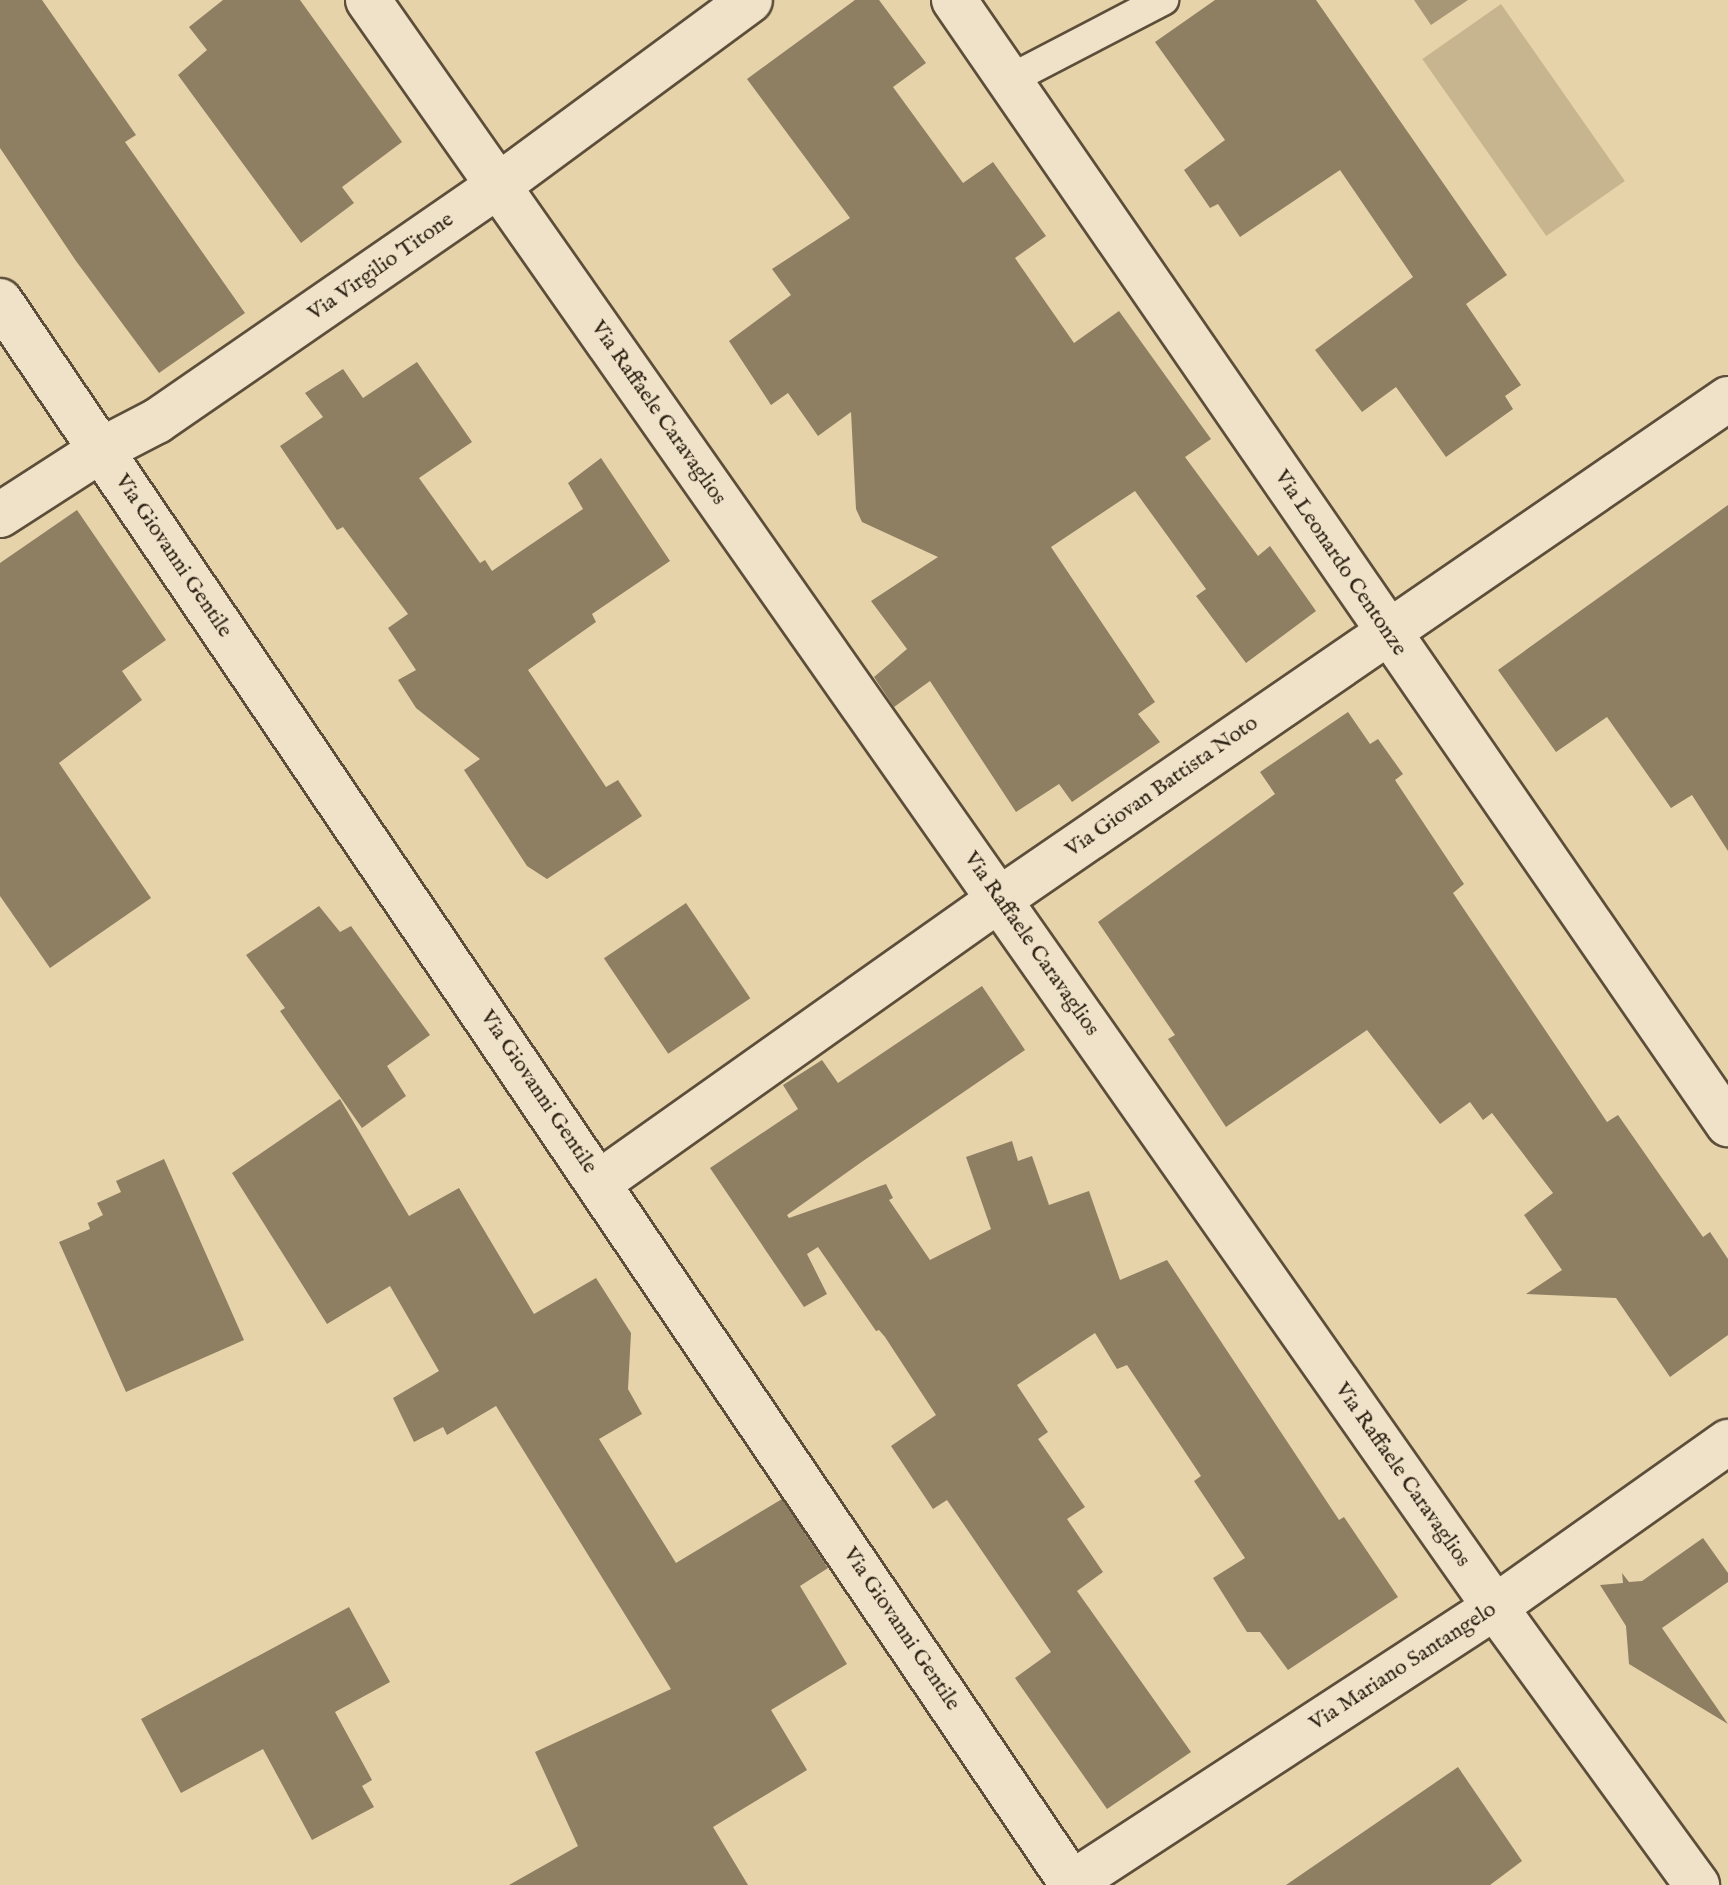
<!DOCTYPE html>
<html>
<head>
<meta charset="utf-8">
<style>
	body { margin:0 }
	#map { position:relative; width:1728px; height:1885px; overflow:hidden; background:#e7d3aa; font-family:"IM FELL English",serif }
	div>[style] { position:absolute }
	.green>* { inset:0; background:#c7b590; transform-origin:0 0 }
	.water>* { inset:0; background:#a89777 }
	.building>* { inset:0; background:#8e7e62; transform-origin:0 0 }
	.roads { filter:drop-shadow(2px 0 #5c4e3a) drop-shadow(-2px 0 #5c4e3a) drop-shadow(0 2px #5c4e3a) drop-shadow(0 -2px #5c4e3a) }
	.service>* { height:30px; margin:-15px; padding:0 15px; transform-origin:15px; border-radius:15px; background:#efe2c8 }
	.minor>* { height:44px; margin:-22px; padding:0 22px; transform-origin:22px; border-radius:22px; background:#efe2c8 }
	.secondary>* { height:44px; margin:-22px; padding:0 22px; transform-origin:22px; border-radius:22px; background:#efe2c8 }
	span { translate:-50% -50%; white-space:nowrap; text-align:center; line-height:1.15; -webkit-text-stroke:6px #efe2c8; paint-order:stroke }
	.street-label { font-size:22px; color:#2d2214 }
</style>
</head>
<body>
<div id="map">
	<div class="green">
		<i style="left:1501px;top:4px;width:216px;height:96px;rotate:55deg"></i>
	</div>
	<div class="water">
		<i style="clip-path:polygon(1414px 0,1468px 0,1431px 25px)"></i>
	</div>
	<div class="building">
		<i style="clip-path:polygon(0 0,42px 0,136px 135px,125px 142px,245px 313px,159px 373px,76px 261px,0 148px)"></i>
		<i style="clip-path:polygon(223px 0,300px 0,402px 142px,342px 187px,354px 203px,301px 243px,178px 75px,207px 50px,189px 27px)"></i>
		<i style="clip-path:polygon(855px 0,879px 0,926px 63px,893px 87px,963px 183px,993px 162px,1046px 236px,1015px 258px,1074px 343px,1119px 311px,1211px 439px,1185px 457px,1258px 556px,1270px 546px,1316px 611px,1246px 663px,1196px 596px,1206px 589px,1135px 491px,1051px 547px,1155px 702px,1138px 714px,1160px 742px,1072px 802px,1059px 784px,1016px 812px,930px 681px,894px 707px,874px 677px,907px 649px,871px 601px,938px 557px,862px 522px,856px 509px,851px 412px,818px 436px,788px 393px,771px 405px,729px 341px,791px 295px,772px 269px,850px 218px,747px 79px)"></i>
		<i style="clip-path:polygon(1215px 0,1316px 0,1507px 275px,1466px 304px,1521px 385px,1505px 396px,1513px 409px,1446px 457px,1396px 387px,1362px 412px,1315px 350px,1413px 277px,1340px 170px,1240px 237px,1218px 204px,1210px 208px,1184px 170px,1225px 140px,1155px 42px)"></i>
		<i style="clip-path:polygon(417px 362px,472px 442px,419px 478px,480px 563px,485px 560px,492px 571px,583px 509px,568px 483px,601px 458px,670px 561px,592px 614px,596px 622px,528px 670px,606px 787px,618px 780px,642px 816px,547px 879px,527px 866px,464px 770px,480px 759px,416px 708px,398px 680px,416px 670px,388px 628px,408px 614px,343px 527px,337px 530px,280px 446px,323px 417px,305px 393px,343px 369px,363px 398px)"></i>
		<i style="clip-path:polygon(1728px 505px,1728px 851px,1692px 795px,1671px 808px,1607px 717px,1556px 752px,1498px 670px)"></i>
		<i style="clip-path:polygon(77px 510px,166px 640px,122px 671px,142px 700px,59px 763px,151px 898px,50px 968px,0 896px,0 563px)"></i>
		<i style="clip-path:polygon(1348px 712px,1370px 744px,1378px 739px,1403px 774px,1395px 780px,1464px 884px,1453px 893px,1607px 1122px,1618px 1115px,1703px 1237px,1710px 1232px,1728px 1259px,1728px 1335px,1670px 1377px,1616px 1298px,1526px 1294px,1562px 1270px,1524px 1215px,1553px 1193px,1492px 1113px,1483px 1120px,1470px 1102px,1440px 1124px,1367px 1030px,1226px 1127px,1168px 1039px,1175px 1035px,1098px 922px,1275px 794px,1260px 772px)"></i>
		<i style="left:686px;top:903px;width:115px;height:99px;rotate:56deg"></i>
		<i style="clip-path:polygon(319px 906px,340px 932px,351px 926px,430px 1035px,387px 1066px,406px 1096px,362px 1128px,280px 1011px,285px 1008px,246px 955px)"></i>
		<i style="clip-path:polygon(982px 986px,1025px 1050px,863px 1161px,787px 1215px,789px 1218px,886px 1184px,893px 1198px,889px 1200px,930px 1260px,991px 1229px,966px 1157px,1012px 1141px,1018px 1161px,1032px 1156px,1049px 1205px,1089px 1191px,1120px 1280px,1167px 1260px,1339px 1520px,1344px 1517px,1398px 1597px,1288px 1670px,1260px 1632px,1247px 1632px,1213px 1578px,1245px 1558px,1194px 1481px,1201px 1476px,1127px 1365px,1117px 1369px,1095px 1333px,1017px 1385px,1048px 1432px,1038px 1439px,1085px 1507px,1067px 1519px,1103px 1572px,1077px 1591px,1191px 1752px,1107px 1809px,1015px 1678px,1051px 1652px,947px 1500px,933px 1509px,891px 1446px,936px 1415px,885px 1337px,879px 1330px,876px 1331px,818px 1247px,807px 1254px,827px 1294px,804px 1307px,710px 1168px,798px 1109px,783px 1085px,822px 1060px,838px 1083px)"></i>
		<i style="clip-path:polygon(340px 1099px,409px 1216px,459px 1188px,534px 1314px,596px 1278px,631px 1333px,628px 1389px,642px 1414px,599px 1439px,676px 1563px,782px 1499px,828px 1568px,800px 1586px,847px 1664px,771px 1710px,807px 1770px,713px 1827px,748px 1885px,509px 1885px,578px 1846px,535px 1752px,671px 1689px,496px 1406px,447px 1435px,443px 1427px,414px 1442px,393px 1398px,439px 1371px,390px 1286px,327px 1324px,232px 1173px)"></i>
		<i style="clip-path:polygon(164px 1159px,244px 1340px,126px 1392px,59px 1242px,90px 1229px,88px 1223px,103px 1215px,97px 1203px,121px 1192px,116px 1181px)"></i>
		<i style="clip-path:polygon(1703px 1538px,1728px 1573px,1728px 1582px,1662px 1628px,1728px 1724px,1629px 1664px,1626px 1626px,1600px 1585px,1623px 1583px,1622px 1573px,1629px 1582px,1642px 1581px)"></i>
		<i style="clip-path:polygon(349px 1607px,390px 1682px,335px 1712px,372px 1780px,362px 1786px,374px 1807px,312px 1840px,263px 1749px,181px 1793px,141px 1719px)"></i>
		<i style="clip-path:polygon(1458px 1767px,1522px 1861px,1490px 1885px,1286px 1885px)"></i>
	</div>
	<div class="roads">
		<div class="service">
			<i style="left:1009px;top:80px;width:174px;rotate:-27.5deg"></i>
		</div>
		<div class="minor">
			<i style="left:368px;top:0;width:1963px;rotate:54.96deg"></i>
			<i style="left:1495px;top:1607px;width:344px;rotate:54deg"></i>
			<i style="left:954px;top:0;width:1365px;rotate:55.45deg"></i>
			<i style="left:0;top:515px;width:120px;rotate:-32.8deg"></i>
			<i style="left:101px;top:450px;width:63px;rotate:-27.4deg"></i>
			<i style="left:157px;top:421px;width:414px;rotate:-34.6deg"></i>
			<i style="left:498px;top:186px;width:313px;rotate:-36.4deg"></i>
			<i style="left:600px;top:1182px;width:490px;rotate:-35.3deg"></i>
			<i style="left:1000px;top:899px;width:883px;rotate:-34.48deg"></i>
			<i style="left:1072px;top:1883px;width:505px;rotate:-33.12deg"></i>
			<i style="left:1495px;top:1607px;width:286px;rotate:-35.3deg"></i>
		</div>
		<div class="secondary">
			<i style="left:0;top:301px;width:1913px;rotate:55.89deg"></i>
		</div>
	</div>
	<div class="street-label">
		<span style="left:381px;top:267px;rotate:-35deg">Via Virgilio Titone</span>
		<span style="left:658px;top:413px;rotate:55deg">Via Raffaele Caravaglios</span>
		<span style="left:173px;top:556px;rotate:56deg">Via Giovanni Gentile</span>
		<span style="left:1340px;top:563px;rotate:56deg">Via Leonardo Centonze</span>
		<span style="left:1162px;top:787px;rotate:-35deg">Via Giovan Battista Noto</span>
		<span style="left:1031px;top:944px;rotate:55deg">Via Raffaele Caravaglios</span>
		<span style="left:538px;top:1092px;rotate:56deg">Via Giovanni Gentile</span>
		<span style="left:1402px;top:1475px;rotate:55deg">Via Raffaele Caravaglios</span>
		<span style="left:901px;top:1629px;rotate:56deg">Via Giovanni Gentile</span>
		<span style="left:1403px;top:1667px;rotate:-33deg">Via Mariano Santangelo</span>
	</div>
</div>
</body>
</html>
